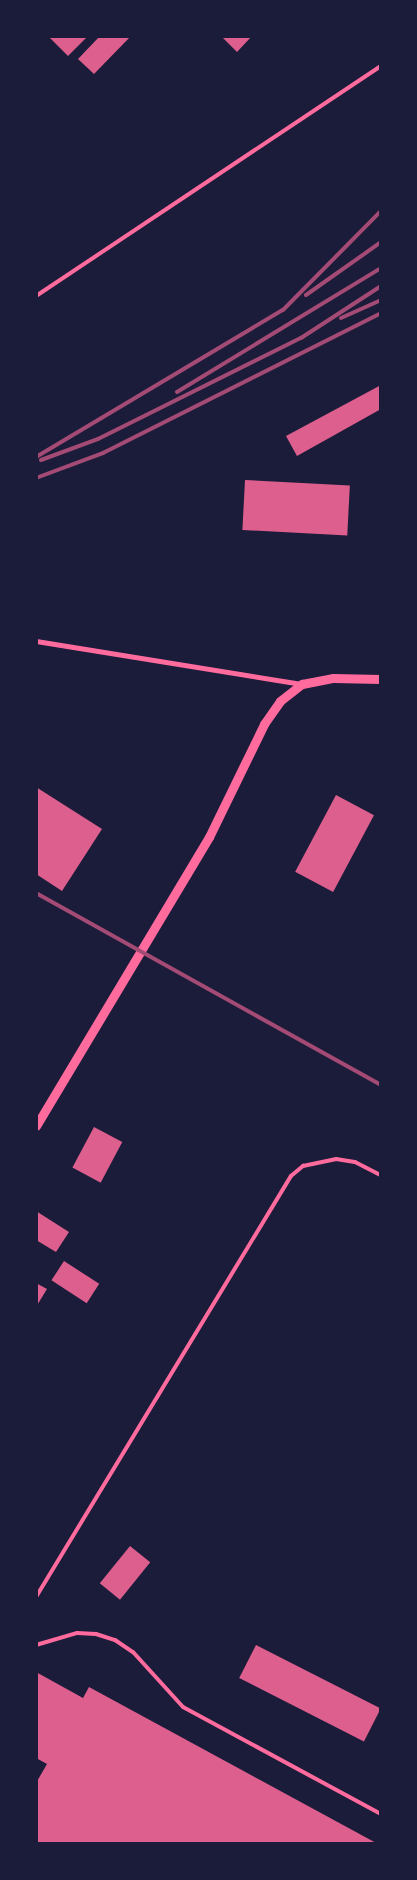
<!DOCTYPE html>
<html>
<head>
<meta charset="utf-8">
<style>
	body { margin:0 }
	#map { position:relative; width:417px; height:1880px; overflow:hidden; background:#1b1b3a; font-family:"Exo 2",sans-serif }
	div>[style] { position:absolute }
	.building>* { inset:0; background:#dd5f8e; transform-origin:0 0 }
	.service>* { height:4px; margin:-2px; padding:0 2px; transform-origin:2px; border-radius:2px; background:#ff6b9d }
	.minor>* { height:5px; margin:-2.5px; padding:0 2.5px; transform-origin:2.5px; border-radius:2.5px; background:#ff6b9d }
	.tertiary>* { height:9px; margin:-4.5px; padding:0 4.5px; transform-origin:4.5px; border-radius:4.5px; background:#ff6b9d }
	.rail>* { height:4px; margin:-2px; padding:0 2px; transform-origin:2px; border-radius:2px; background:#a44b75 }
	span { translate:-50% -50%; white-space:nowrap; text-align:center; line-height:1.15; -webkit-text-stroke:4px #1b1b3a; paint-order:stroke }
	.frame { position:absolute; inset:0; border:38px solid #1b1b3a; pointer-events:none }
</style>
</head>
<body>
<div id="map">
	<div class="building">
		<i style="clip-path:polygon(48px 36px,88px 36px,68px 56px)"></i>
		<i style="clip-path:polygon(100px 36px,131px 36px,94px 74px,78px 59px)"></i>
		<i style="clip-path:polygon(221px 36px,252px 36px,237px 52px)"></i>
		<i style="clip-path:polygon(381px 385px,381px 409px,297px 456px,286px 436px)"></i>
		<i style="left:245px;top:480px;width:105px;height:50px;rotate:3deg"></i>
		<i style="clip-path:polygon(36px 787px,102px 829px,62px 891px,36px 874px)"></i>
		<i style="left:336px;top:795px;width:43px;height:87px;rotate:28deg"></i>
		<i style="left:94px;top:1127px;width:32px;height:46px;rotate:28deg"></i>
		<i style="clip-path:polygon(36px 1211px,69px 1232px,56px 1252px,36px 1240px)"></i>
		<i style="left:64px;top:1261px;width:42px;height:23px;rotate:33deg"></i>
		<i style="clip-path:polygon(36px 1283px,47px 1289px,36px 1307px)"></i>
		<i style="left:130px;top:1546px;width:26px;height:48px;rotate:39deg"></i>
		<i style="left:256px;top:1645px;width:140px;height:37px;rotate:27deg"></i>
		<i style="clip-path:polygon(36px 1672px,83px 1698px,89px 1687px,378px 1844px,36px 1844px,36px 1783px,47px 1764px,36px 1758px)"></i>
	</div>
	<div class="service">
		<i style="left:36px;top:296px;width:415px;rotate:-33.7deg"></i>
		<i style="left:36px;top:1597px;width:492px;rotate:-58.8deg"></i>
		<i style="left:291px;top:1176px;width:16px;rotate:-40deg"></i>
		<i style="left:303px;top:1166px;width:34px;rotate:-12deg"></i>
		<i style="left:336px;top:1159px;width:19px;rotate:9deg"></i>
		<i style="left:355px;top:1162px;width:29px;rotate:27deg"></i>
		<i style="left:36px;top:1645px;width:43px;rotate:-16.3deg"></i>
		<i style="left:77px;top:1633px;width:19px;rotate:3deg"></i>
		<i style="left:96px;top:1634px;width:20px;rotate:18deg"></i>
		<i style="left:115px;top:1640px;width:22px;rotate:34deg"></i>
		<i style="left:133px;top:1652px;width:74px;rotate:47.7deg"></i>
		<i style="left:183px;top:1707px;width:225px;rotate:28.4deg"></i>
	</div>
	<div class="minor">
		<i style="left:36px;top:641px;width:269px;rotate:9.2deg"></i>
	</div>
	<div class="tertiary">
		<i style="left:36px;top:1126px;width:337px;rotate:-59.1deg"></i>
		<i style="left:209px;top:837px;width:126px;rotate:-64deg"></i>
		<i style="left:264px;top:724px;width:28px;rotate:-55deg"></i>
		<i style="left:280px;top:701px;width:28px;rotate:-38deg"></i>
		<i style="left:302px;top:684px;width:32px;rotate:-11deg"></i>
		<i style="left:333px;top:678px;width:48px;rotate:1.2deg"></i>
	</div>
	<div class="rail">
		<i style="left:306px;top:295px;width:92px;rotate:-35.2deg"></i>
		<i style="left:341px;top:318px;width:44px;rotate:-24.2deg"></i>
		<i style="left:177px;top:392px;width:239px;rotate:-31.3deg"></i>
		<i style="left:36px;top:457px;width:287px;rotate:-30.8deg"></i>
		<i style="left:283px;top:310px;width:139px;rotate:-45.3deg"></i>
		<i style="left:41px;top:460px;width:61px;rotate:-20.2deg"></i>
		<i style="left:98px;top:439px;width:227px;rotate:-26.5deg"></i>
		<i style="left:301px;top:338px;width:95px;rotate:-33deg"></i>
		<i style="left:36px;top:478px;width:72px;rotate:-20.5deg"></i>
		<i style="left:103px;top:453px;width:311px;rotate:-26.7deg"></i>
		<i style="left:36px;top:893px;width:395px;rotate:29.1deg"></i>
	</div>
	<div class="frame"></div>
</div>
</body>
</html>
